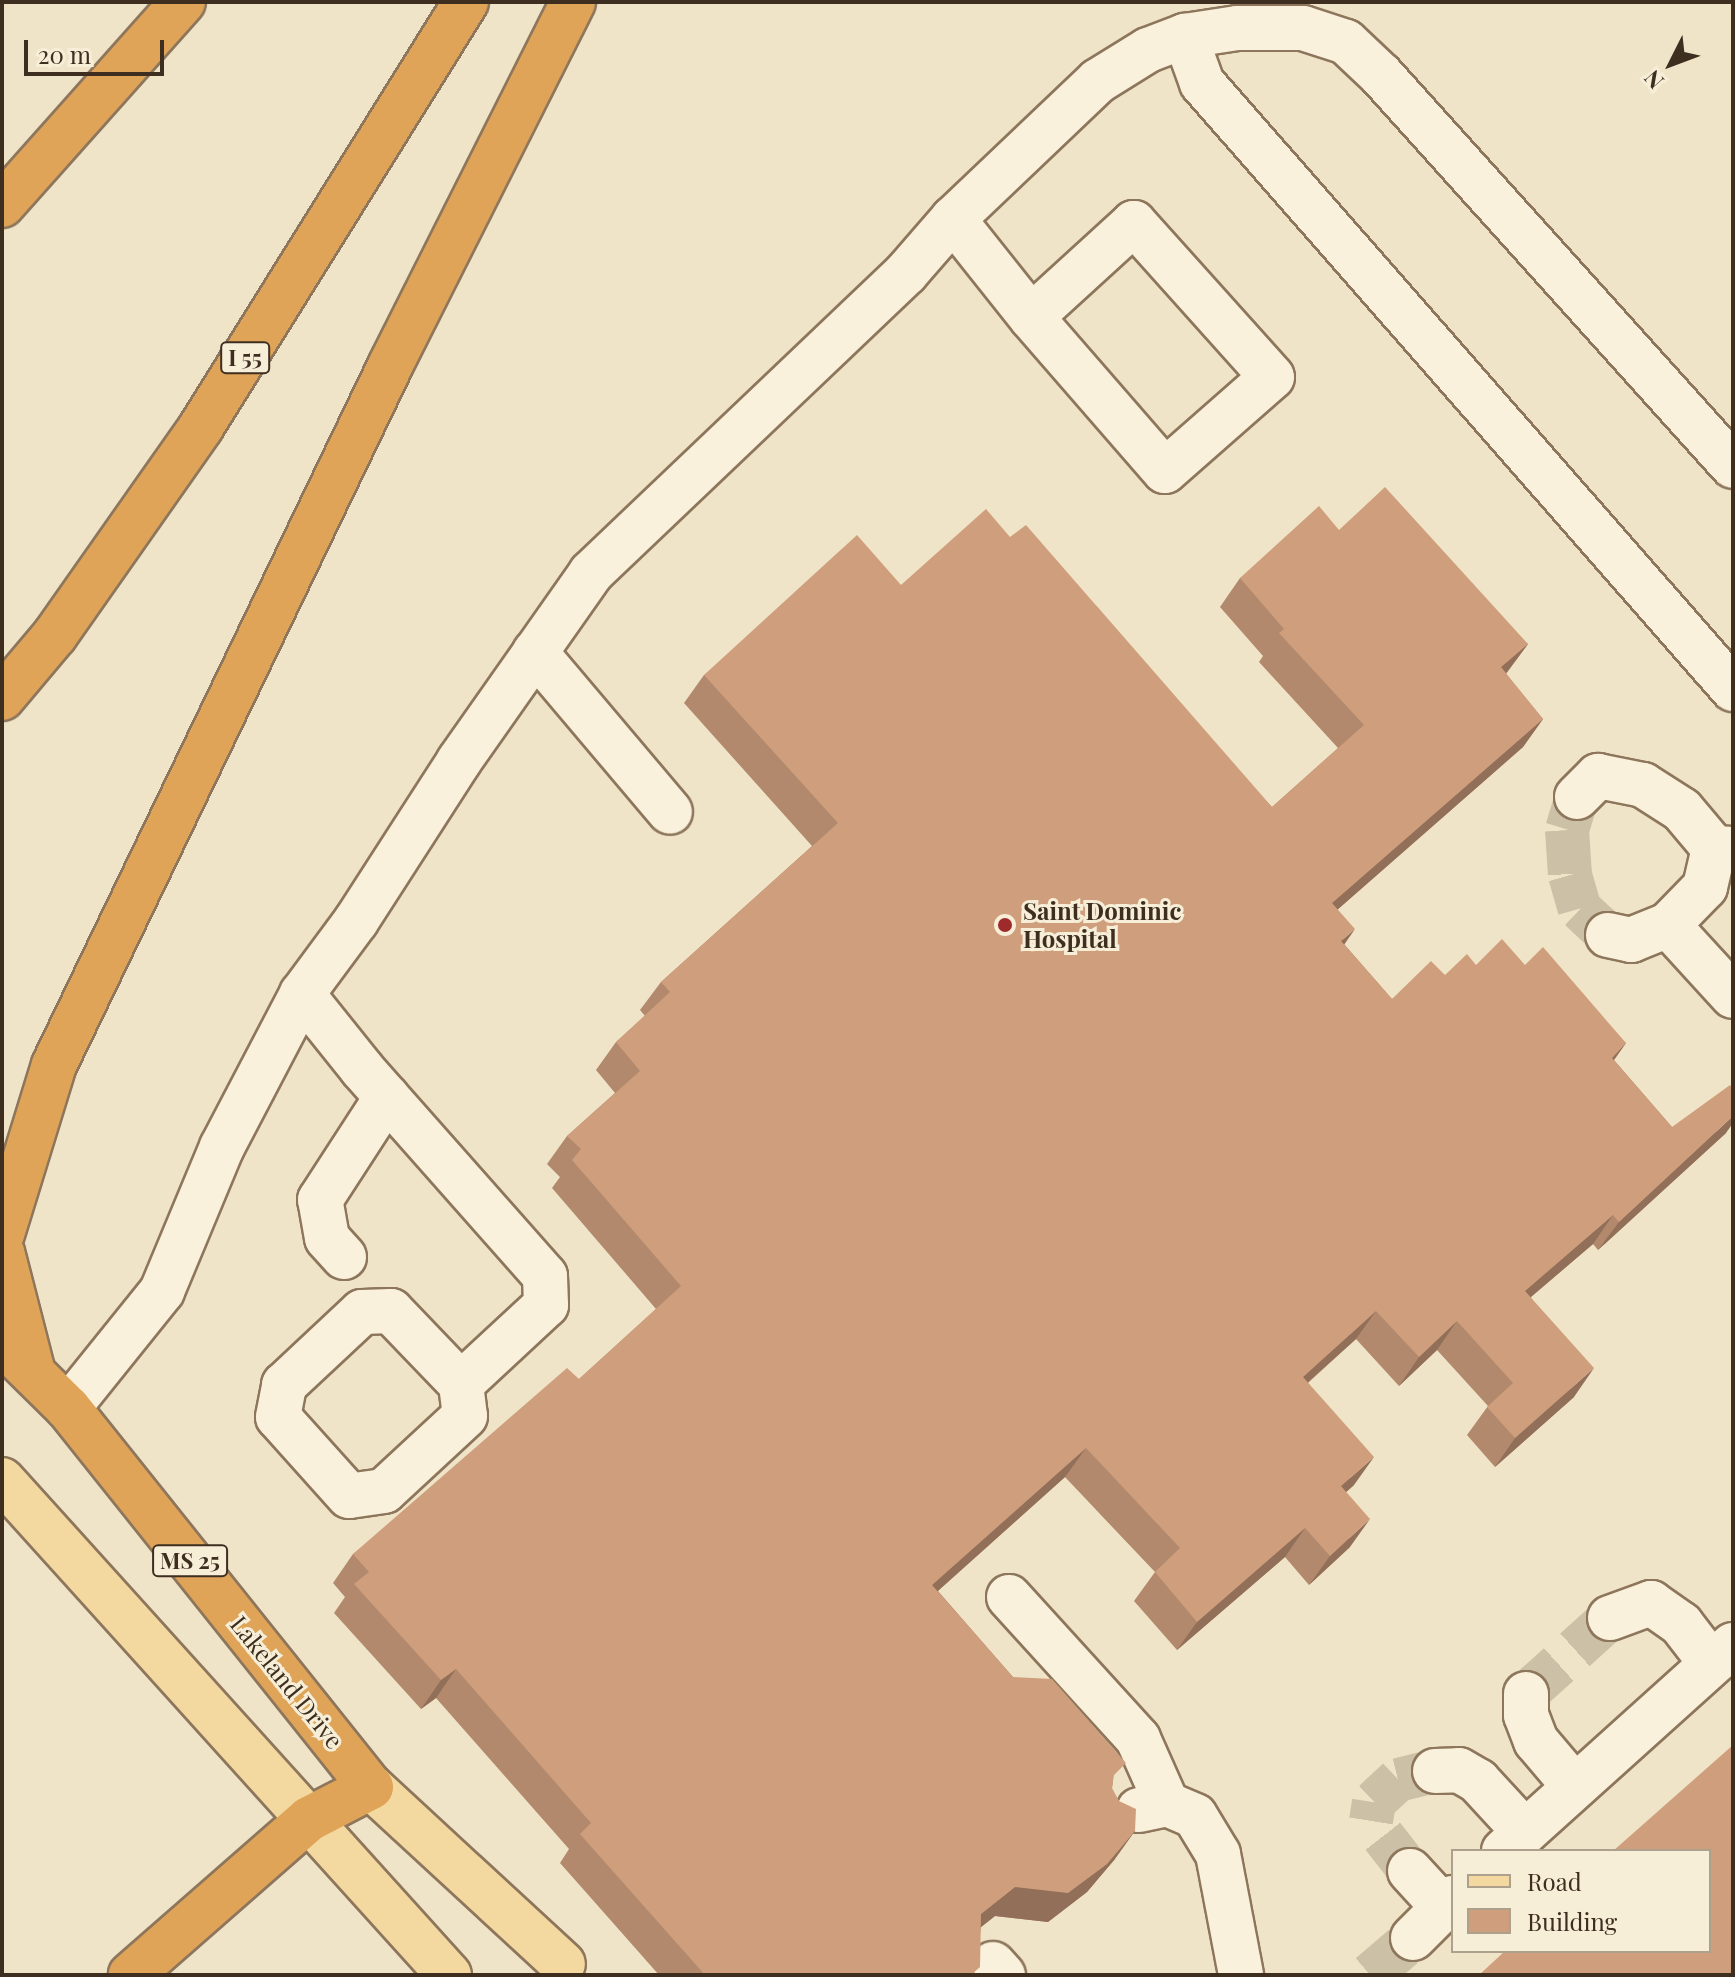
<!DOCTYPE html>
<html>
<head>
<meta charset="utf-8">
<style>
	body { margin:0 }
	#map { position:relative; width:1735px; height:1977px; overflow:hidden; background:#f0e4c8; font-family:"Playfair Display",serif }
	div>[style] { position:absolute }
	.minor-tunnel>* { height:44px; margin-top:-22px; transform-origin:0; background:repeating-linear-gradient(90deg,#ccc0a6 0 44px,transparent 0 66px) }
	.roads { filter:drop-shadow(2px 0 #8d765c) drop-shadow(-2px 0 #8d765c) drop-shadow(0 2px #8d765c) drop-shadow(0 -2px #8d765c) }
	.minor>* { height:44px; margin:-22px; padding:0 22px; transform-origin:22px; border-radius:22px; background:#faf1dc }
	.major>* { height:44px; margin:-22px; padding:0 22px; transform-origin:22px; border-radius:22px; background:#f3d9a0 }
	.highway>* { height:44px; margin:-22px; padding:0 22px; transform-origin:22px; border-radius:22px; background:#e0a458 }
	.wall>* { inset:0; background:#b2896c }
	.shaded-wall>* { inset:0; background:#916f58 }
	.building>* { inset:0; background:#cf9f7d }
	.dots>* { width:22px; height:22px; translate:-50% -50%; box-sizing:border-box; border:4px solid #f7eed8; border-radius:50% }
	span { translate:-50% -50%; white-space:nowrap; text-align:center; line-height:1.15; -webkit-text-stroke:6px #f7eed8; paint-order:stroke }
	.shield-label span { padding:2px 6px; background:#f7eed8; border:2px solid; border-radius:6px; -webkit-text-stroke-width:0 }
	.shield-label { font-size:22px; color:#3d2e20; font-weight:700 }
	.poi-label { font-size:24px; color:#3d2e20; font-weight:700 }
	.left { translate:0 -50%; text-align:left }
	.street-label { font-size:24px; color:#3d2e20 }
	.frame { position:absolute; inset:0; border:4px solid #3d2e20; pointer-events:none }
	.legend { position:absolute; left:1451px; top:1849px; width:260px; height:104px; box-sizing:border-box; background:#f7eed8; border:2px solid #ada18e; margin:0; padding:10px 14px; list-style:none; font-size:24px; color:#3d2e20 }
	.legend li { display:flex; align-items:center; gap:16px; height:40px }
	.legend b { width:40px; border:2px solid #ada18e }
	.north { position:absolute; left:1631px; top:24px; width:80px; height:80px; -webkit-text-stroke:6px #f7eed8; paint-order:stroke; rotate:228deg; font-size:22px; font-weight:700; line-height:32px; text-align:center; color:#3d2e20 }
	.north::after { content:''; display:block; margin:auto; width:28px; height:36px; background:#3d2e20; clip-path:polygon(50% 0,100% 100%,50% 72%,0 100%) }
	.scale { position:absolute; left:24px; top:40px; width:140px; height:36px; box-sizing:border-box; border:4px solid #3d2e20; border-top:0; padding-left:10px; font-size:24px; line-height:28px; white-space:nowrap; color:#3d2e20; -webkit-text-stroke:6px #f7eed8; paint-order:stroke }
</style>
</head>
<body>
<div id="map">
	<div class="minor-tunnel">
		<i style="left:1577px;top:797px;width:34px;rotate:107deg"></i>
		<i style="left:1567px;top:830px;width:45px;rotate:86.2deg"></i>
		<i style="left:1570px;top:875px;width:35px;rotate:74deg"></i>
		<i style="left:1580px;top:909px;width:38px;rotate:43deg"></i>
		<i style="left:1526px;top:1694px;width:113px;rotate:-42.1deg"></i>
		<i style="left:1410px;top:1871px;width:63px;rotate:-128deg"></i>
		<i style="left:1371px;top:1821px;width:19px;rotate:-81deg"></i>
		<i style="left:1374px;top:1802px;width:33px;rotate:-43deg"></i>
		<i style="left:1398px;top:1780px;width:38px;rotate:-14deg"></i>
		<i style="left:1370px;top:1975px;width:57px;rotate:-40.7deg"></i>
	</div>
	<div class="roads">
		<div class="minor">
			<i style="left:1185px;top:36px;width:50px;rotate:70.1deg"></i>
			<i style="left:1202px;top:83px;width:806px;rotate:48.77deg"></i>
			<i style="left:953px;top:219px;width:125px;rotate:51.5deg"></i>
			<i style="left:1031px;top:317px;width:204px;rotate:49deg"></i>
			<i style="left:1165px;top:471px;width:142px;rotate:-41.3deg"></i>
			<i style="left:1272px;top:377px;width:207px;rotate:-131.9deg"></i>
			<i style="left:1134px;top:223px;width:139px;rotate:137.6deg"></i>
			<i style="left:535px;top:652px;width:209px;rotate:49.8deg"></i>
			<i style="left:1577px;top:797px;width:30px;rotate:-45deg"></i>
			<i style="left:1598px;top:776px;width:46px;rotate:11.3deg"></i>
			<i style="left:1643px;top:785px;width:46px;rotate:32.7deg"></i>
			<i style="left:1682px;top:810px;width:50px;rotate:49.9deg"></i>
			<i style="left:1714px;top:848px;width:19px;rotate:3deg"></i>
			<i style="left:1668px;top:925px;width:96px;rotate:47.5deg"></i>
			<i style="left:1608px;top:935px;width:24px;rotate:12deg"></i>
			<i style="left:1631px;top:940px;width:40px;rotate:-22deg"></i>
			<i style="left:1668px;top:925px;width:53px;rotate:-45.8deg"></i>
			<i style="left:1705px;top:887px;width:40px;rotate:-77deg"></i>
			<i style="left:302px;top:994px;width:96px;rotate:51.3deg"></i>
			<i style="left:362px;top:1069px;width:276px;rotate:48.5deg"></i>
			<i style="left:545px;top:1276px;width:29px;rotate:88deg"></i>
			<i style="left:546px;top:1305px;width:116px;rotate:137.1deg"></i>
			<i style="left:461px;top:1384px;width:32px;rotate:83deg"></i>
			<i style="left:465px;top:1416px;width:110px;rotate:137.2deg"></i>
			<i style="left:384px;top:1491px;width:35px;rotate:172deg"></i>
			<i style="left:349px;top:1496px;width:106px;rotate:-131.9deg"></i>
			<i style="left:278px;top:1417px;width:33px;rotate:-79deg"></i>
			<i style="left:284px;top:1385px;width:107px;rotate:-43.1deg"></i>
			<i style="left:362px;top:1312px;width:29px;rotate:-2deg"></i>
			<i style="left:391px;top:1311px;width:101px;rotate:46.2deg"></i>
			<i style="left:344px;top:1257px;width:25px;rotate:-132deg"></i>
			<i style="left:327px;top:1238px;width:39px;rotate:-100deg"></i>
			<i style="left:320px;top:1200px;width:123px;rotate:-57deg"></i>
			<i style="left:68px;top:1408px;width:150px;rotate:-51.2deg"></i>
			<i style="left:162px;top:1291px;width:156px;rotate:-67.4deg"></i>
			<i style="left:222px;top:1147px;width:173px;rotate:-62.4deg"></i>
			<i style="left:302px;top:994px;width:91px;rotate:-53.5deg"></i>
			<i style="left:356px;top:921px;width:190px;rotate:-57.2deg"></i>
			<i style="left:459px;top:761px;width:230px;rotate:-54.9deg"></i>
			<i style="left:591px;top:573px;width:435px;rotate:-43.6deg"></i>
			<i style="left:906px;top:273px;width:72px;rotate:-49deg"></i>
			<i style="left:953px;top:219px;width:200px;rotate:-43.6deg"></i>
			<i style="left:1098px;top:81px;width:59px;rotate:-31.8deg"></i>
			<i style="left:1148px;top:50px;width:40px;rotate:-21deg"></i>
			<i style="left:1185px;top:36px;width:53px;rotate:-8.7deg"></i>
			<i style="left:1237px;top:28px;width:66px"></i>
			<i style="left:1303px;top:28px;width:45px;rotate:18deg"></i>
			<i style="left:1346px;top:42px;width:48px;rotate:43.3deg"></i>
			<i style="left:1381px;top:75px;width:526px;rotate:48deg"></i>
			<i style="left:1009px;top:1597px;width:192px;rotate:47.7deg"></i>
			<i style="left:1138px;top:1739px;width:71px;rotate:66deg"></i>
			<i style="left:1610px;top:1618px;width:44px;rotate:-20.1deg"></i>
			<i style="left:1651px;top:1603px;width:37px;rotate:35deg"></i>
			<i style="left:1681px;top:1624px;width:49px;rotate:52.4deg"></i>
			<i style="left:1526px;top:1694px;width:21px;rotate:90deg"></i>
			<i style="left:1526px;top:1715px;width:28px;rotate:69deg"></i>
			<i style="left:1536px;top:1741px;width:60px;rotate:49.7deg"></i>
			<i style="left:1435px;top:1771px;width:24px;rotate:-2deg"></i>
			<i style="left:1459px;top:1770px;width:22px;rotate:30deg"></i>
			<i style="left:1478px;top:1781px;width:69px;rotate:47.3deg"></i>
			<i style="left:1139px;top:1810px;width:29px;rotate:-12deg"></i>
			<i style="left:1167px;top:1804px;width:30px;rotate:23deg"></i>
			<i style="left:1195px;top:1816px;width:44px;rotate:58.8deg"></i>
			<i style="left:1218px;top:1854px;width:123px;rotate:79.2deg"></i>
			<i style="left:1504px;top:1851px;width:308px;rotate:-42deg"></i>
			<i style="left:1410px;top:1871px;width:49px;rotate:47.5deg"></i>
			<i style="left:1413px;top:1938px;width:57px;rotate:-45deg"></i>
			<i style="left:993px;top:1964px;width:15px;rotate:48deg"></i>
		</div>
		<div class="major">
			<i style="left:2px;top:1480px;width:667px;rotate:47.92deg"></i>
			<i style="left:371px;top:1787px;width:261px;rotate:42.7deg"></i>
		</div>
		<div class="highway">
			<i style="left:2px;top:205px;width:272px;rotate:-48.3deg"></i>
			<i style="left:2px;top:698px;width:82px;rotate:-49.9deg"></i>
			<i style="left:55px;top:635px;width:254px;rotate:-54.9deg"></i>
			<i style="left:201px;top:427px;width:501px;rotate:-58.06deg"></i>
			<i style="left:2px;top:1234px;width:177px;rotate:-72.9deg"></i>
			<i style="left:54px;top:1065px;width:778px;rotate:-64.32deg"></i>
			<i style="left:391px;top:364px;width:405px;rotate:-63.3deg"></i>
			<i style="left:2px;top:1252px;width:125px;rotate:75.6deg"></i>
			<i style="left:2px;top:1343px;width:93px;rotate:44.6deg"></i>
			<i style="left:68px;top:1408px;width:485px;rotate:51.4deg"></i>
			<i style="left:371px;top:1787px;width:70px;rotate:152.7deg"></i>
			<i style="left:309px;top:1819px;width:237px;rotate:138.8deg"></i>
		</div>
	</div>
	<div class="wall">
		<i style="clip-path:polygon(1339px 530px,1528px 644px,1506px 674px,1543px 719px,1523px 747px,1337px 910px,1344px 944px,1392px 999px,1445px 975px,1476px 965px,1525px 965px,1626px 1043px,1614px 1060px,1672px 1127px,1726px 1133px,1598px 1250px,1593px 1244px,1531px 1297px,1574px 1397px,1495px 1467px,1467px 1435px,1488px 1406px,1437px 1350px,1399px 1386px,1356px 1339px,1308px 1383px,1354px 1485px,1346px 1492px,1350px 1547px,1309px 1585px,1285px 1557px,1177px 1650px,1134px 1601px,1155px 1572px,1065px 1477px,938px 1591px,1013px 1677px,1113px 1781px,1112px 1788px,1115px 1859px,1087px 1892px,1048px 1922px,995px 1916px,981px 1927px,974px 1975px,659px 1975px,560px 1863px,569px 1849px,436px 1698px,421px 1709px,334px 1613px,345px 1597px,333px 1583px,353px 1554px,579px 1379px,656px 1309px,552px 1188px,560px 1177px,547px 1164px,567px 1136px,615px 1093px,596px 1070px,616px 1042px,645px 1016px,640px 1010px,661px 982px,812px 846px,684px 703px,704px 675px,901px 585px,1010px 537px,1272px 807px,1338px 748px,1259px 662px,1263px 656px,1220px 607px,1240px 578px)"></i>
	</div>
	<div class="shaded-wall">
		<i style="clip-path:polygon(1528px 644px,1507px 672px,1480px 696px,1501px 667px)"></i>
		<i style="clip-path:polygon(1543px 719px,1523px 747px,1312px 932px,1332px 903px)"></i>
		<i style="clip-path:polygon(1355px 929px,1335px 958px,1341px 941px)"></i>
		<i style="clip-path:polygon(1626px 1043px,1606px 1071px,1612px 1058px)"></i>
		<i style="clip-path:polygon(1733px 1116px,1733px 1123px,1726px 1133px,1598px 1250px,1619px 1222px)"></i>
		<i style="clip-path:polygon(1613px 1215px,1593px 1244px,1505px 1319px,1525px 1291px)"></i>
		<i style="clip-path:polygon(1376px 1311px,1356px 1339px,1282px 1405px,1303px 1377px)"></i>
		<i style="clip-path:polygon(1457px 1321px,1437px 1350px,1399px 1386px,1419px 1357px)"></i>
		<i style="clip-path:polygon(1594px 1368px,1574px 1397px,1495px 1467px,1515px 1438px)"></i>
		<i style="clip-path:polygon(1086px 1448px,1065px 1477px,912px 1614px,932px 1585px)"></i>
		<i style="clip-path:polygon(1374px 1457px,1354px 1485px,1320px 1515px,1341px 1486px)"></i>
		<i style="clip-path:polygon(1370px 1519px,1350px 1547px,1309px 1585px,1330px 1556px)"></i>
		<i style="clip-path:polygon(1305px 1528px,1285px 1557px,1177px 1650px,1197px 1622px)"></i>
		<i style="clip-path:polygon(456px 1669px,436px 1698px,421px 1709px,441px 1680px)"></i>
		<i style="clip-path:polygon(1135px 1831px,1115px 1859px,1087px 1892px,1048px 1922px,995px 1916px,961px 1943px,981px 1914px,1015px 1887px)"></i>
	</div>
	<div class="building">
		<i style="clip-path:polygon(1385px 487px,1528px 644px,1501px 667px,1543px 719px,1332px 903px,1355px 929px,1341px 941px,1392px 999px,1431px 961px,1445px 975px,1467px 954px,1476px 965px,1502px 939px,1525px 965px,1543px 947px,1626px 1043px,1612px 1058px,1672px 1127px,1730px 1085px,1733px 1089px,1733px 1116px,1619px 1222px,1613px 1215px,1525px 1291px,1594px 1368px,1515px 1438px,1487px 1407px,1513px 1383px,1457px 1321px,1419px 1357px,1376px 1311px,1303px 1377px,1374px 1457px,1341px 1486px,1370px 1519px,1330px 1556px,1305px 1528px,1197px 1622px,1155px 1572px,1180px 1548px,1086px 1448px,932px 1585px,1013px 1677px,1052px 1679px,1126px 1763px,1114px 1775px,1112px 1788px,1119px 1801px,1136px 1809px,1135px 1831px,1107px 1864px,1068px 1893px,1015px 1887px,981px 1914px,980px 1967px,971px 1975px,705px 1975px,580px 1834px,591px 1823px,456px 1669px,441px 1680px,354px 1584px,369px 1572px,353px 1554px,567px 1368px,579px 1379px,681px 1286px,572px 1160px,581px 1149px,567px 1136px,640px 1071px,616px 1042px,670px 992px,661px 982px,838px 823px,704px 675px,857px 535px,901px 585px,986px 509px,1010px 537px,1026px 525px,1272px 807px,1364px 725px,1279px 633px,1284px 629px,1240px 578px,1319px 506px,1339px 530px)"></i>
		<i style="clip-path:polygon(1733px 1745px,1733px 1975px,1479px 1975px,1505px 1951px,1709px 1951px,1709px 1851px,1613px 1851px)"></i>
	</div>
	<div class="dots">
		<i style="left:1005px;top:925px;background:#9e2a2b"></i>
	</div>
	<div class="shield-label">
		<span style="left:245px;top:358px">I 55</span>
		<span style="left:190px;top:1561px">MS 25</span>
	</div>
	<div class="poi-label">
		<span class="left" style="left:1023px;top:925px">Saint Dominic<br>Hospital</span>
	</div>
	<div class="street-label">
		<span style="left:287px;top:1682px;rotate:51deg">Lakeland Drive</span>
	</div>
	<div class="frame"></div>
	<ul class="legend">
	<li><b style="height:10px;background:#f3d9a0"></b>Road</li>
	<li><b style="height:22px;background:#cf9f7d"></b>Building</li>
	</ul>
	<div class="north">N</div>
	<div class="scale">20 m</div>
</div>
</body>
</html>
